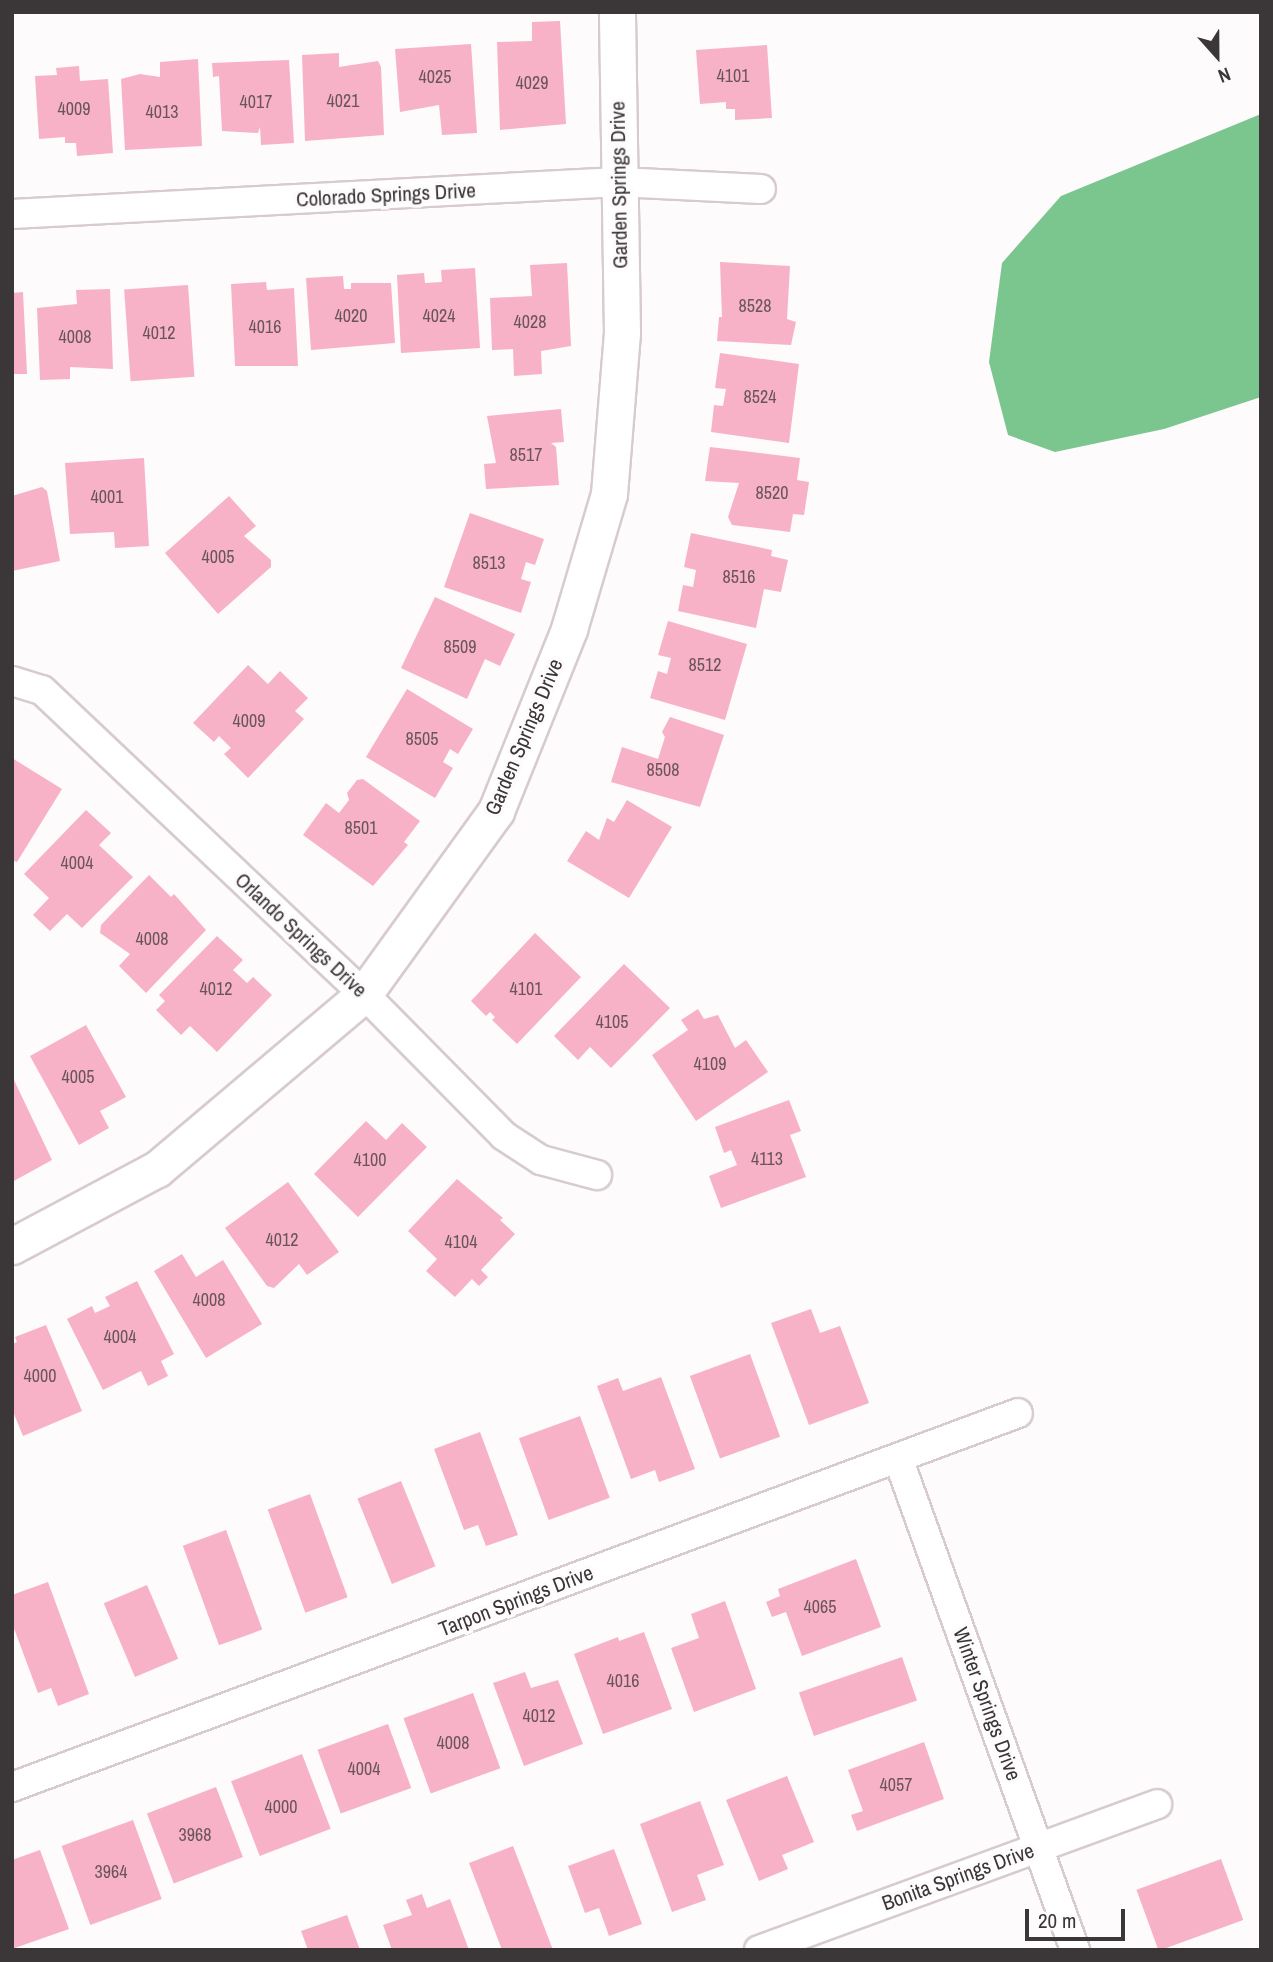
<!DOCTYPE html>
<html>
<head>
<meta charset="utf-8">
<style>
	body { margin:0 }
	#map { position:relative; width:1273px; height:1962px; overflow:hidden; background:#fdfbfb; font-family:"Archivo Narrow",sans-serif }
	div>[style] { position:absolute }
	.water>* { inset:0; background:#7bc58f }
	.building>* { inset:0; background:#f7b2c7; transform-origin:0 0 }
	.roads { filter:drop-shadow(2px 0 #d7cbce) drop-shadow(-2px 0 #d7cbce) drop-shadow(0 2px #d7cbce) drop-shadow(0 -2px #d7cbce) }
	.minor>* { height:28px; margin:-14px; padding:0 14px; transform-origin:14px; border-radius:14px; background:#fff }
	.tertiary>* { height:35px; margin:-17.5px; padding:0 17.5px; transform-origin:17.5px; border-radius:17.5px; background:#fff }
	span { translate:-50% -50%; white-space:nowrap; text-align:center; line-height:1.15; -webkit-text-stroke:7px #fdfbfb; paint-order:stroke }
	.number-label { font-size:18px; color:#6a555b }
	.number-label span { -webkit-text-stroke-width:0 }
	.street-label { font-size:21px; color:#3b3637 }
	.frame { position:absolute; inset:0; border:14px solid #3b3637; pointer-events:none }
	.north { position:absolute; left:1182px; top:21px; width:70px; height:70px; -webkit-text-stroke:5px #fdfbfb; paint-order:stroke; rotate:159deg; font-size:19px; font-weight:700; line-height:28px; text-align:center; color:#3b3637 }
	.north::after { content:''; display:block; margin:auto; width:24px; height:32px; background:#3b3637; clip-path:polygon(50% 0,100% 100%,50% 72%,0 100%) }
	.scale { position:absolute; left:1025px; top:1909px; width:100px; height:32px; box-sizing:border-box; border:4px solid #3b3637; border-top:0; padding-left:9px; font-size:21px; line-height:24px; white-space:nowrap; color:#3b3637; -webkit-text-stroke:5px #fdfbfb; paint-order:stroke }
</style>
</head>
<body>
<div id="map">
	<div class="water">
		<i style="clip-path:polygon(1261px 114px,1261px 397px,1164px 429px,1055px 452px,1008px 435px,989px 362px,1002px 263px,1061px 196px)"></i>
	</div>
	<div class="building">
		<i style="clip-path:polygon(560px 21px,566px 124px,500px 130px,497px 42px,532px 41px,532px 22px)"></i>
		<i style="clip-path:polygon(471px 44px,477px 133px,442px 135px,439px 105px,400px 112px,395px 49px)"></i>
		<i style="clip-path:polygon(767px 45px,772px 118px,735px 120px,735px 109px,726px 109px,726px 102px,700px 104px,696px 50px)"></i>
		<i style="clip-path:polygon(339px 53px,339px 67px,378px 61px,381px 67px,384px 135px,305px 141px,302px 55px)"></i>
		<i style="clip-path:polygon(198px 59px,202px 146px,125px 150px,121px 79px,140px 74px,160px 77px,160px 62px)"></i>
		<i style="clip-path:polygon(289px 60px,294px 143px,261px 145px,260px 127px,258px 133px,222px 131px,219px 76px,213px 77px,212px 63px)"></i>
		<i style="clip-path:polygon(79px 66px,80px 81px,108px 79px,113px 153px,77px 156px,76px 143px,65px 143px,65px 137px,39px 139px,35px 76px,57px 75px,56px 68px)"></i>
		<i style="clip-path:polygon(720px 262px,790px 266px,787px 319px,796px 322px,791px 345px,717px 341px,719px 317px,722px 317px)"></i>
		<i style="clip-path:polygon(567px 263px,571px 346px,541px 351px,542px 374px,514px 376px,513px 349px,492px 350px,490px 298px,532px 296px,530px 265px)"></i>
		<i style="clip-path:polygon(475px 268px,480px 348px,401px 353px,397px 275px,424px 273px,425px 283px,442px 282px,441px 270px)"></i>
		<i style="clip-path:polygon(343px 276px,344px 289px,351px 289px,351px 283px,391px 283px,395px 343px,311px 350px,306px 278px)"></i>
		<i style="clip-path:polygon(266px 282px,267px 290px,294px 288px,298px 366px,235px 366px,231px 284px)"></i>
		<i style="left:188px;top:285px;width:92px;height:64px;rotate:86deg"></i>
		<i style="clip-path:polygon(110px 289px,113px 369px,70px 367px,70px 379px,40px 380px,37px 308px,77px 304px,76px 290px)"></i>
		<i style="clip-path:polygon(23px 292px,27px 374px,12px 374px,12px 293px)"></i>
		<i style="clip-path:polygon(720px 353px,799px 364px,789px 443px,711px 432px,714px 405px,723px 406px,726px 389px,715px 388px)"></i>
		<i style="clip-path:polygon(561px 409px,564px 442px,551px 443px,556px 447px,559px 485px,486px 489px,484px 464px,496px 463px,487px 416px)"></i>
		<i style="clip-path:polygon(710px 447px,800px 458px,797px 480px,809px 482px,804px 515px,793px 514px,790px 532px,732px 525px,728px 517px,739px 483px,705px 481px)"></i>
		<i style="clip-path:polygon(144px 458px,149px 546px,115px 548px,114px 532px,70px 534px,65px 463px)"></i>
		<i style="clip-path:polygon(42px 487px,47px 491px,60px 561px,12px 571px,12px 496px)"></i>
		<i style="clip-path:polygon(229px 496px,256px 526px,244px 536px,271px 560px,271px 567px,218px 614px,165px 553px)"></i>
		<i style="clip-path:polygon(470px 513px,544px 539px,535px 565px,526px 562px,521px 579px,531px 582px,521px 613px,444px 587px)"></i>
		<i style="clip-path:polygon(691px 533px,772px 550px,771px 556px,788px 560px,781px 592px,764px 589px,756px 628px,678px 611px,683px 585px,693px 587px,696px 570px,684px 567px)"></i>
		<i style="clip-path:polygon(435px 597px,515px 634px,500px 666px,485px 659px,467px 699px,401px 668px)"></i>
		<i style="clip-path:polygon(668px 621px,747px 644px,725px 720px,650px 698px,658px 671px,667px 674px,671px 658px,658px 655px)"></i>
		<i style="clip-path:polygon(248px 665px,268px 684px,280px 671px,308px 698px,295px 711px,304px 719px,248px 778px,224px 754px,231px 748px,219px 736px,214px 742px,193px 723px)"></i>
		<i style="clip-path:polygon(407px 689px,473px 729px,458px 754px,450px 749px,443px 762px,453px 768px,435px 798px,366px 757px)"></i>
		<i style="clip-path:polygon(670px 717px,724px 735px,700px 807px,611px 782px,622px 747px,658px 759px,665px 737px,662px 732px)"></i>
		<i style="clip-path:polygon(12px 758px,62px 789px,17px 862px,12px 860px)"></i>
		<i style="clip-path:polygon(363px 779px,420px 821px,404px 842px,408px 845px,373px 886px,303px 835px,326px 803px,339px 813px,349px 800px,347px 793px,357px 780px)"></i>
		<i style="clip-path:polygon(627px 800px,672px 827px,629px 898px,567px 861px,586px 831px,599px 840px,607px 818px,614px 822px)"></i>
		<i style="clip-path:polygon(86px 810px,111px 833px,99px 845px,133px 877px,82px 928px,67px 914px,50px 931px,33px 915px,49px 898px,24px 874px)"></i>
		<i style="clip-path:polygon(149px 875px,171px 897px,174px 894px,206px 930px,146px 993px,119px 966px,130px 954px,100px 933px,101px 925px)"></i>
		<i style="clip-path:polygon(535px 933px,581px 977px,517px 1044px,492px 1020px,495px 1017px,490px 1012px,486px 1016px,471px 1001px)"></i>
		<i style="clip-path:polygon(217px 936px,243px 960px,233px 970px,247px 983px,253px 977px,272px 995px,217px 1052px,190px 1026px,181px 1035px,156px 1010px,165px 1001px,159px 995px)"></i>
		<i style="clip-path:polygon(624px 964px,670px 1008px,611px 1068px,590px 1047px,578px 1060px,554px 1036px)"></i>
		<i style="clip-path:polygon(698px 1009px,704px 1019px,718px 1015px,735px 1048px,746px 1040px,768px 1072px,696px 1121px,652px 1055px,688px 1030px,681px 1020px)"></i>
		<i style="clip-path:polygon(86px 1025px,126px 1097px,100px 1111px,109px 1128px,79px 1145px,30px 1056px)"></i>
		<i style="clip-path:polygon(14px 1080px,52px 1160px,12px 1182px,12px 1081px)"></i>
		<i style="clip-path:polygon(789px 1100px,801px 1131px,790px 1135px,806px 1177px,721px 1208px,709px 1176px,737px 1165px,731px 1150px,724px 1153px,715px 1127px)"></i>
		<i style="clip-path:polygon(366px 1121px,386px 1140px,402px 1123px,427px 1147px,358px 1217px,314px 1174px)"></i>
		<i style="clip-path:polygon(457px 1179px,503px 1218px,500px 1220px,515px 1234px,481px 1270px,488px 1277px,479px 1286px,472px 1279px,455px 1297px,426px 1271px,437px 1259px,408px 1231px)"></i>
		<i style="clip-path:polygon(288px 1182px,339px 1252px,307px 1275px,299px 1264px,274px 1288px,267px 1286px,225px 1228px)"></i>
		<i style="clip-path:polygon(182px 1254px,196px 1277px,223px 1260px,262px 1324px,206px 1358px,154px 1271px)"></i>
		<i style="clip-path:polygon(137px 1281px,174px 1354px,161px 1361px,168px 1376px,148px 1386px,141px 1371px,103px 1390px,67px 1319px,92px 1306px,95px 1313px,110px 1306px,105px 1297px)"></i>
		<i style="clip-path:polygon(811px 1309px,820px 1333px,840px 1326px,869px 1403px,809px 1425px,771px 1323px)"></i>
		<i style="clip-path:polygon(46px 1325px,82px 1411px,23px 1436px,12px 1409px,12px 1344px,17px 1342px,15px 1337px)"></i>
		<i style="left:750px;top:1354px;width:88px;height:64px;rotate:70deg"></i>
		<i style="clip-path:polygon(661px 1377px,695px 1469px,659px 1482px,655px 1470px,631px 1479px,597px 1386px,618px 1378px,623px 1391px)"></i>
		<i style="left:580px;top:1416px;width:87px;height:65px;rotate:70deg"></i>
		<i style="clip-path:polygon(480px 1432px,518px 1535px,486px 1546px,478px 1525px,464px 1530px,434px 1449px)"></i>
		<i style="left:401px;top:1481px;width:92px;height:47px;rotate:68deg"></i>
		<i style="left:310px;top:1494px;width:110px;height:45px;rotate:70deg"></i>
		<i style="left:226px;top:1530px;width:106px;height:46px;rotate:70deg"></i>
		<i style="clip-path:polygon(856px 1559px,881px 1627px,802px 1656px,786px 1612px,772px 1617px,766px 1602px,780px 1596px,778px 1589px)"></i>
		<i style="clip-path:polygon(48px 1582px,89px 1694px,58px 1706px,51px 1688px,38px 1693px,12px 1623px,12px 1595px)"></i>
		<i style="left:147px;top:1585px;width:80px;height:47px;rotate:67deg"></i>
		<i style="clip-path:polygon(725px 1601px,756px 1689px,694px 1712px,671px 1648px,699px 1638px,691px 1614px)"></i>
		<i style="clip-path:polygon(644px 1632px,672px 1709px,603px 1734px,574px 1654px,618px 1637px,619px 1641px)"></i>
		<i style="left:902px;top:1657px;width:46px;height:109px;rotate:71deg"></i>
		<i style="clip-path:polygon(525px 1672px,531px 1688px,558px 1680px,583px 1744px,524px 1766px,493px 1683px)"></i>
		<i style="left:473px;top:1693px;width:80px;height:74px;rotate:70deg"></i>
		<i style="left:388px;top:1724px;width:68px;height:75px;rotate:70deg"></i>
		<i style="clip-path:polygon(924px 1742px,944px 1799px,857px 1831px,851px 1815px,863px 1811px,848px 1770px)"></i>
		<i style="left:302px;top:1754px;width:80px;height:76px;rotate:69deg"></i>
		<i style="clip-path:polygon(787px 1776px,814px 1842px,782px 1855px,788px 1869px,759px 1881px,726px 1800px)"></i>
		<i style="left:216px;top:1787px;width:75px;height:74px;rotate:69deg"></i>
		<i style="clip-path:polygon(700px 1801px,724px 1865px,697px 1875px,706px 1900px,672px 1912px,640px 1824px)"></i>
		<i style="left:133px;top:1820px;width:84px;height:76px;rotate:70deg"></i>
		<i style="clip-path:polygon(513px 1846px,553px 1950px,502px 1950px,469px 1863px)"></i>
		<i style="clip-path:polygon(614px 1849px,642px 1924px,609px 1936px,599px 1908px,585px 1913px,568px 1866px)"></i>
		<i style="clip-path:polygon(40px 1850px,69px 1929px,12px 1949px,12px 1860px)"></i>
		<i style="left:1221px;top:1859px;width:65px;height:90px;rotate:70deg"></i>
		<i style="clip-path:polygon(422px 1894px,427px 1908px,450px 1899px,469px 1950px,392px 1950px,383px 1925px,412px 1915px,406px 1900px)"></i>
		<i style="clip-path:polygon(347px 1915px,360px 1950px,308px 1950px,301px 1931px)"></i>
	</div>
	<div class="roads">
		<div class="minor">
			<i style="left:12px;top:214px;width:607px;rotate:-3.02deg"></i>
			<i style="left:618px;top:182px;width:143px;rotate:2.8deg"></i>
			<i style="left:12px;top:681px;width:31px;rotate:17deg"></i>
			<i style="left:42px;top:690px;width:443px;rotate:43.4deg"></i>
			<i style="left:364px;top:994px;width:199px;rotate:45.4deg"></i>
			<i style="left:504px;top:1136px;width:44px;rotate:33deg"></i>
			<i style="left:541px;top:1160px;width:58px;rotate:15deg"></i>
			<i style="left:898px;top:1458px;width:523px;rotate:70.21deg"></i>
			<i style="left:12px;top:1787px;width:1073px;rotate:-20.39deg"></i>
			<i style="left:759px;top:1950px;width:424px;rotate:-20.1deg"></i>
		</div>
		<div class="tertiary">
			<i style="left:12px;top:1246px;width:164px;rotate:-28deg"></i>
			<i style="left:157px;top:1169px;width:271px;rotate:-40.2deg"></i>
			<i style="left:364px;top:994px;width:226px;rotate:-54.2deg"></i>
			<i style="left:496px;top:811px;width:196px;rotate:-68.1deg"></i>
			<i style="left:569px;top:629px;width:141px;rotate:-73.5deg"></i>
			<i style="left:609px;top:494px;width:162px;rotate:-85.4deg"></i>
			<i style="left:622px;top:333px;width:321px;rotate:-90.9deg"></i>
		</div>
	</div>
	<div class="number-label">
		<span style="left:733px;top:76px">4101</span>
		<span style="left:435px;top:77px">4025</span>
		<span style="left:532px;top:83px">4029</span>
		<span style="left:343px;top:101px">4021</span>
		<span style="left:256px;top:102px">4017</span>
		<span style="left:74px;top:109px">4009</span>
		<span style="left:162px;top:112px">4013</span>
		<span style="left:755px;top:306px">8528</span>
		<span style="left:351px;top:316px">4020</span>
		<span style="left:439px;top:316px">4024</span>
		<span style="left:530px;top:322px">4028</span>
		<span style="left:265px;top:327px">4016</span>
		<span style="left:159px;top:333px">4012</span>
		<span style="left:75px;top:337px">4008</span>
		<span style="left:760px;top:397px">8524</span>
		<span style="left:526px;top:455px">8517</span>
		<span style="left:772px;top:493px">8520</span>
		<span style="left:107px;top:497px">4001</span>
		<span style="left:218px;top:557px">4005</span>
		<span style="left:489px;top:563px">8513</span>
		<span style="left:739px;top:577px">8516</span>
		<span style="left:460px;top:647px">8509</span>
		<span style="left:705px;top:665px">8512</span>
		<span style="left:249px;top:721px">4009</span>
		<span style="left:422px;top:739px">8505</span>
		<span style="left:663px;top:770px">8508</span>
		<span style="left:361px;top:828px">8501</span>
		<span style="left:77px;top:863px">4004</span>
		<span style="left:152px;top:939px">4008</span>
		<span style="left:216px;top:989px">4012</span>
		<span style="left:526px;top:989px">4101</span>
		<span style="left:612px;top:1022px">4105</span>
		<span style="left:710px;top:1064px">4109</span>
		<span style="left:78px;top:1077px">4005</span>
		<span style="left:767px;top:1159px">4113</span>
		<span style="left:370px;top:1160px">4100</span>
		<span style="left:282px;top:1240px">4012</span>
		<span style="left:461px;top:1242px">4104</span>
		<span style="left:209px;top:1300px">4008</span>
		<span style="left:120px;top:1337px">4004</span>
		<span style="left:40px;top:1376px">4000</span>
		<span style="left:820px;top:1607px">4065</span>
		<span style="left:623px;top:1681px">4016</span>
		<span style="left:539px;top:1716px">4012</span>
		<span style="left:453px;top:1743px">4008</span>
		<span style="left:364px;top:1769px">4004</span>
		<span style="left:896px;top:1785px">4057</span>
		<span style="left:281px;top:1807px">4000</span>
		<span style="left:195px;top:1835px">3968</span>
		<span style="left:111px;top:1872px">3964</span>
	</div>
	<div class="street-label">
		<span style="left:619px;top:185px;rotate:-91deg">Garden Springs Drive</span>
		<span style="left:386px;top:195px;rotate:-3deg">Colorado Springs Drive</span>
		<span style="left:524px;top:737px;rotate:-67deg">Garden Springs Drive</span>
		<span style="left:301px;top:935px;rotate:43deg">Orlando Springs Drive</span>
		<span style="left:516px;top:1601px;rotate:-21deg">Tarpon Springs Drive</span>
		<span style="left:987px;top:1704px;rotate:70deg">Winter Springs Drive</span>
		<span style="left:958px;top:1877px;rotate:-20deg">Bonita Springs Drive</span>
	</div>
	<div class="frame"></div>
	<div class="north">N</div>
	<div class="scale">20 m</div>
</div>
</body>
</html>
